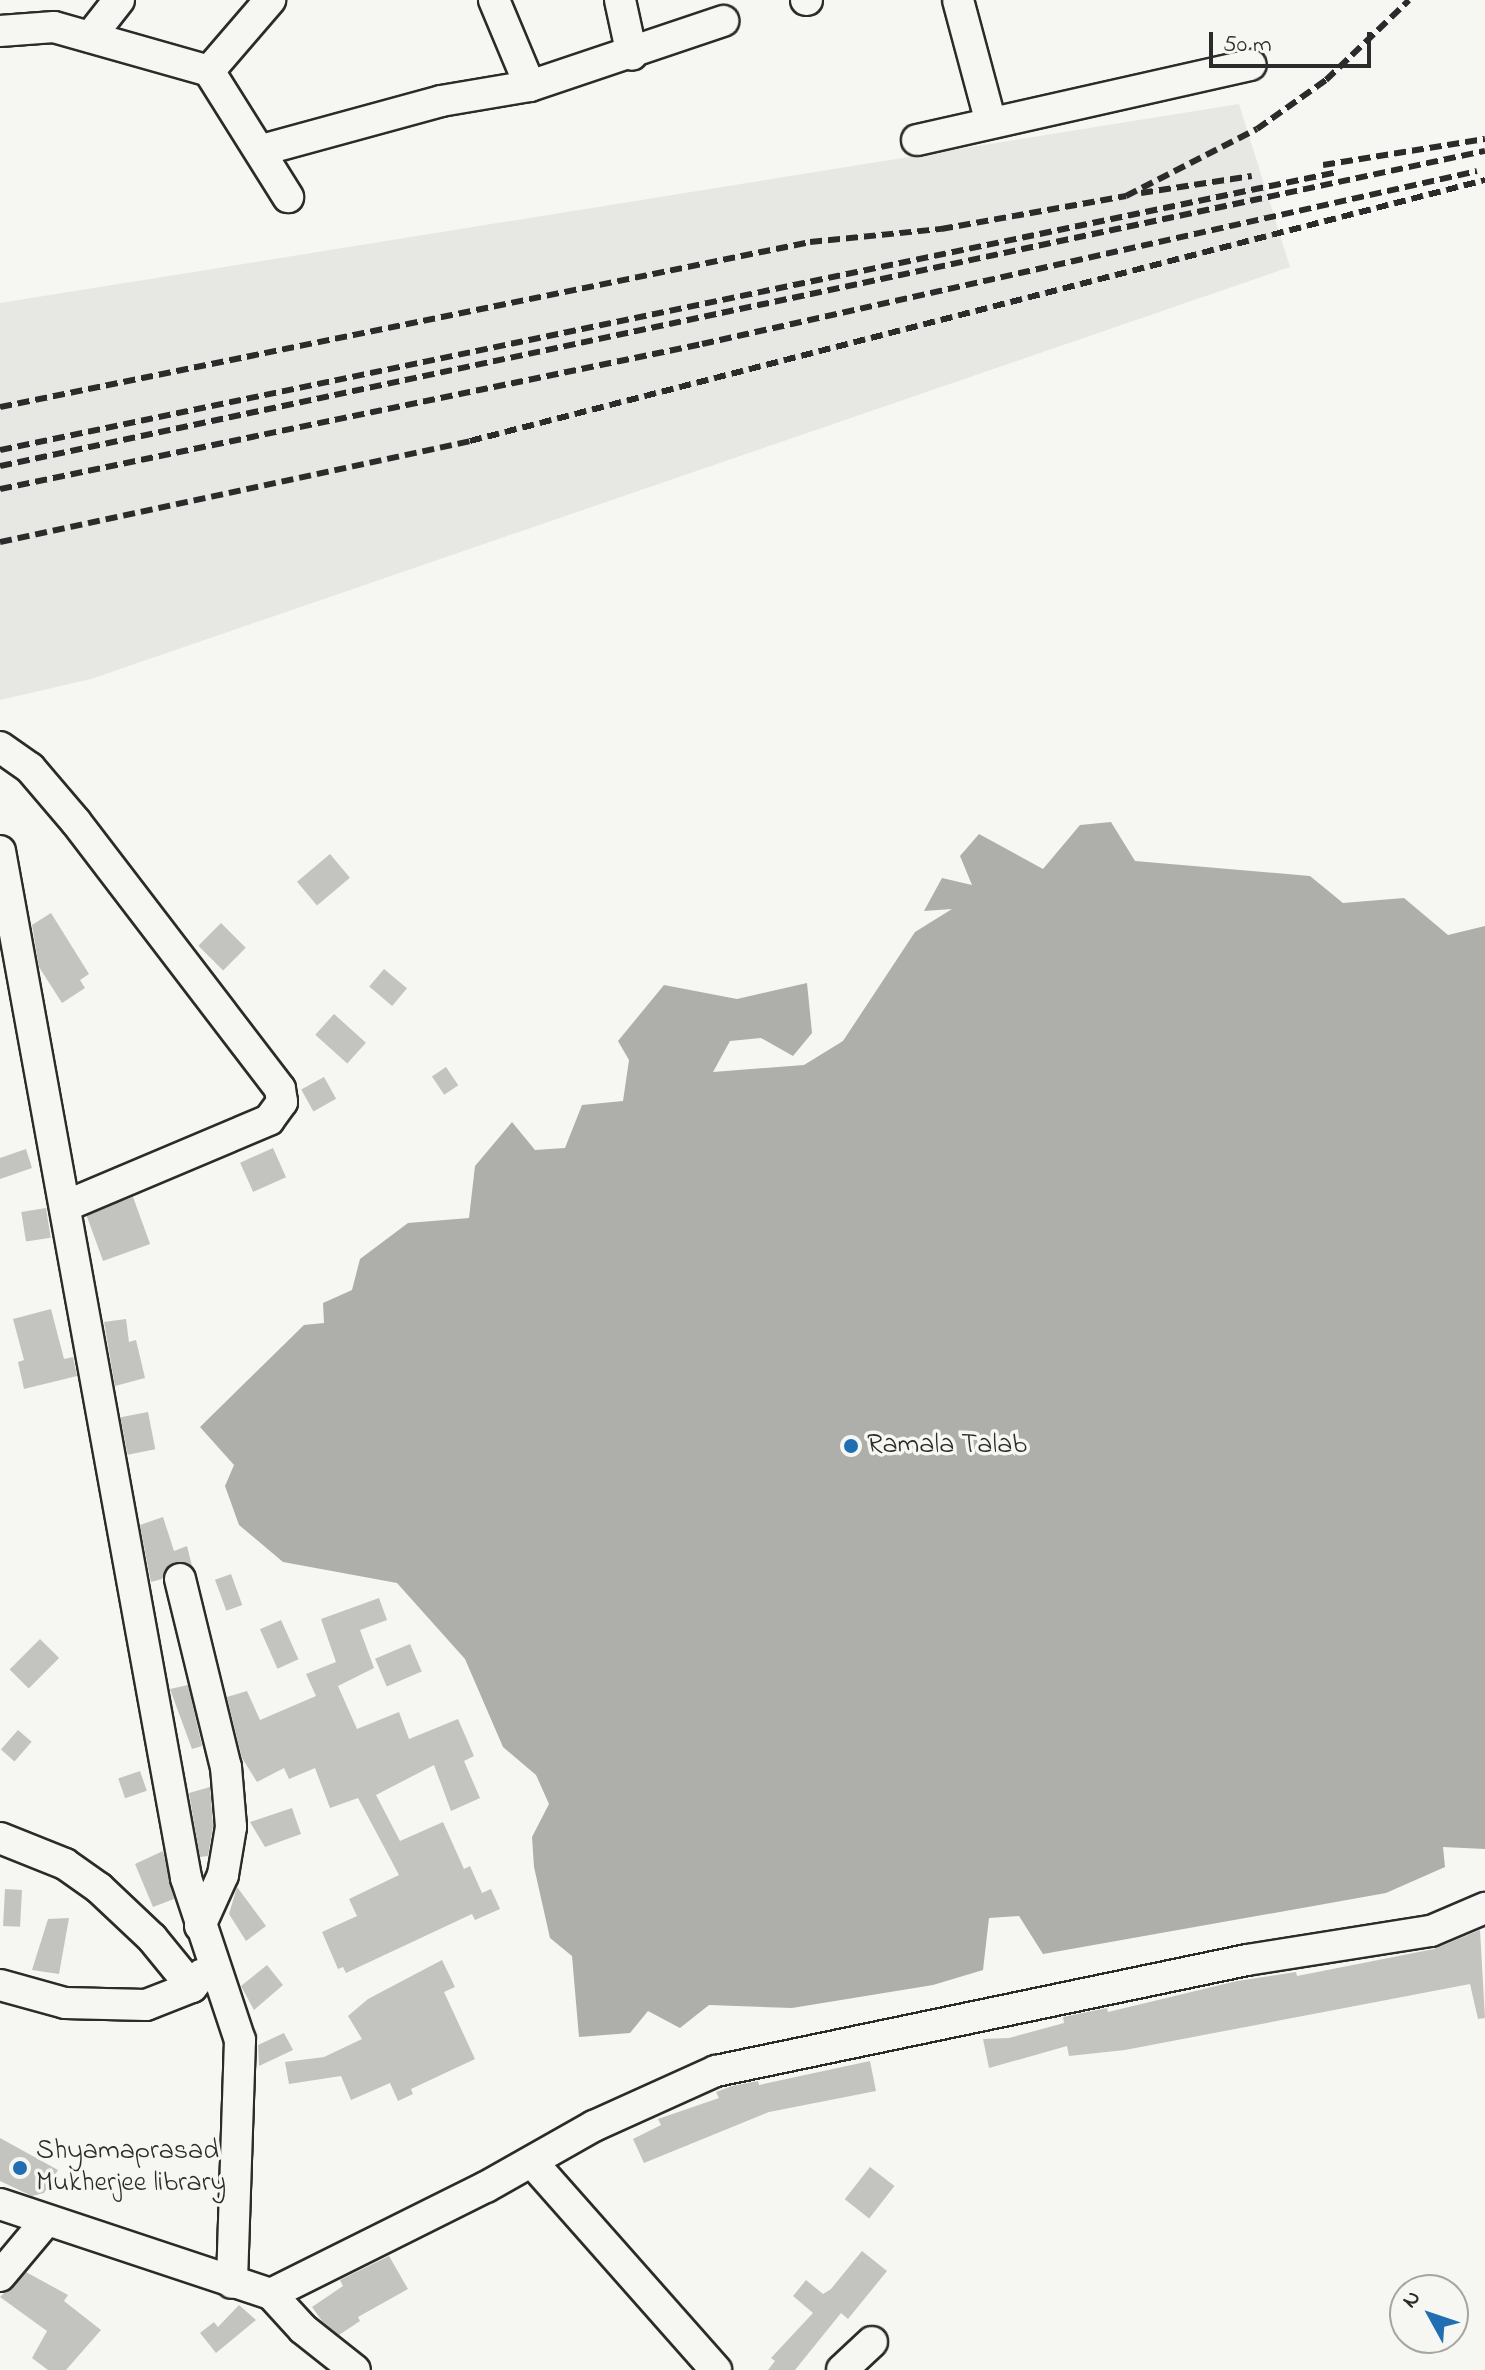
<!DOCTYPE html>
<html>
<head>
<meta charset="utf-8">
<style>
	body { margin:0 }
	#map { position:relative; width:1485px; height:2370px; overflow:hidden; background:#f6f6f2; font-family:"Indie Flower",sans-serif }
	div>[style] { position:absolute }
	.built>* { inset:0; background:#e7e7e3 }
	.water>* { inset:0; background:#aeaeab }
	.building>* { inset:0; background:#c3c3c0; transform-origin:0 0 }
	.roads { filter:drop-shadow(2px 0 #2b2b2b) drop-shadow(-2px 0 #2b2b2b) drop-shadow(0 2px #2b2b2b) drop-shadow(0 -2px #2b2b2b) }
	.minor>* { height:30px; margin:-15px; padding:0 15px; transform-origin:15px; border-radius:15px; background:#f6f6f2 }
	.rail>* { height:6px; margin-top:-3px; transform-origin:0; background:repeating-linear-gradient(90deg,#2b2b2b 0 12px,transparent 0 18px) }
	.dots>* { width:22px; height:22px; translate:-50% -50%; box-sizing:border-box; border:4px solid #f6f6f2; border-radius:50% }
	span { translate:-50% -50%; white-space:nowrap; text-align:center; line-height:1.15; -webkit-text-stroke:7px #f6f6f2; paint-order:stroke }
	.poi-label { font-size:28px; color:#2b2b2b }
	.left { translate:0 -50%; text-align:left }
	.north { position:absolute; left:1389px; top:2274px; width:80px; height:80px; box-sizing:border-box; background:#f6f6f2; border:2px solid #a5a5a2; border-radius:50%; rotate:310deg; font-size:22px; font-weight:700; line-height:32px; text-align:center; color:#2b2b2b }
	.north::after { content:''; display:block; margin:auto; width:28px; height:36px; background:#1f6fb2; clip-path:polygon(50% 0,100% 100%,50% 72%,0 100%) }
	.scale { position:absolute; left:1209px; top:32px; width:162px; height:36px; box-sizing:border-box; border:4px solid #2b2b2b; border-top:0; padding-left:10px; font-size:24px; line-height:28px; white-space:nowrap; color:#2b2b2b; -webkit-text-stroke:6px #f6f6f2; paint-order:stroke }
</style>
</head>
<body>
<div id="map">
	<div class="built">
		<i style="clip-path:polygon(1239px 104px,1290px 267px,91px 679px,0 700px,0 303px)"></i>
	</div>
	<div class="water">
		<i style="clip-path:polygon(1111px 822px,1135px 861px,1310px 876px,1343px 903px,1404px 898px,1448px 935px,1485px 926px,1485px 1849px,1443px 1847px,1445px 1867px,1386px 1893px,1043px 1954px,1019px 1916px,989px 1918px,983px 1970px,933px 1985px,792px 2008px,709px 2005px,680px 2028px,648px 2011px,630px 2033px,579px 2037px,572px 1956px,550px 1938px,534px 1867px,532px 1837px,549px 1804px,536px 1775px,503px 1747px,465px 1659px,397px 1583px,283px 1562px,239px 1525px,225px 1486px,234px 1465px,200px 1427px,304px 1325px,324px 1323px,323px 1303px,352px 1290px,360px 1259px,408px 1223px,469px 1218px,475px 1166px,512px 1122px,535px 1150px,565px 1148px,582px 1105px,623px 1101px,629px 1060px,618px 1041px,664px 985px,737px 999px,807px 983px,812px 1033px,793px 1056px,761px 1038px,730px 1041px,713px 1072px,804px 1065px,843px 1041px,915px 932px,952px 909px,924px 911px,942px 878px,972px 885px,960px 856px,979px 834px,1043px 869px,1080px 825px)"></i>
	</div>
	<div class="building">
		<i style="left:330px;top:854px;width:31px;height:43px;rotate:50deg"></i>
		<i style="clip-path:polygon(51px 913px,89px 974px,80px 980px,85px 988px,62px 1003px,39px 967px,32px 925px)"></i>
		<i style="left:221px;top:923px;width:35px;height:32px;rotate:45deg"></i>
		<i style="left:384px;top:969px;width:30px;height:23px;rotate:40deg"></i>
		<i style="left:334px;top:1014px;width:43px;height:28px;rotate:42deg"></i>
		<i style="left:446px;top:1067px;width:22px;height:17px;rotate:56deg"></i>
		<i style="left:324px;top:1077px;width:25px;height:26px;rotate:61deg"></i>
		<i style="left:273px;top:1148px;width:32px;height:36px;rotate:66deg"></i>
		<i style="clip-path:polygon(26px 1149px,32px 1168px,0 1179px,0 1158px)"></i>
		<i style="left:133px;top:1197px;width:50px;height:50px;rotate:70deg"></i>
		<i style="left:46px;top:1208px;width:30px;height:25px;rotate:81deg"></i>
		<i style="clip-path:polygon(51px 1309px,64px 1359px,73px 1357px,77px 1376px,24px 1389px,18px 1362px,24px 1360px,13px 1319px)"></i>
		<i style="clip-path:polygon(126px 1319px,129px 1342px,136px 1340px,145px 1378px,115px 1386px,104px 1322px)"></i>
		<i style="left:148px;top:1412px;width:38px;height:28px;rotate:79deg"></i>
		<i style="clip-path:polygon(163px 1517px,174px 1551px,187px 1546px,192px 1566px,175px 1562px,162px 1579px,151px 1582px,140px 1525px)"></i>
		<i style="left:231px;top:1574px;width:33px;height:17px;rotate:70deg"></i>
		<i style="clip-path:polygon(379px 1598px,387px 1620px,360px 1630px,374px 1668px,338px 1686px,357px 1729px,399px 1712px,409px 1739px,458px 1719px,474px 1756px,464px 1761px,480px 1798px,451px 1811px,434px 1765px,376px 1795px,400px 1841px,443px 1822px,464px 1869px,470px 1866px,482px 1893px,491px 1889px,500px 1909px,475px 1920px,472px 1914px,346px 1973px,343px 1967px,338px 1969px,322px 1932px,357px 1916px,349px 1899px,399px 1875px,358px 1798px,330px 1808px,315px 1768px,289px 1779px,284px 1768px,257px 1782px,242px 1758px,227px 1697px,247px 1691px,260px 1720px,316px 1696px,306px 1674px,336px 1662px,321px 1619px)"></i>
		<i style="left:281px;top:1620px;width:43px;height:23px;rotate:66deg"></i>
		<i style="left:40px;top:1639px;width:27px;height:43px;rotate:45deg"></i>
		<i style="left:410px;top:1644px;width:30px;height:38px;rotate:67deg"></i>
		<i style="clip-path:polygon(188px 1685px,202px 1746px,192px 1749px,170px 1689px)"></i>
		<i style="left:18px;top:1730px;width:18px;height:26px;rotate:41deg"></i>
		<i style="left:140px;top:1771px;width:21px;height:23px;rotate:71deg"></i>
		<i style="clip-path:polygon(210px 1787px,213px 1826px,208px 1856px,200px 1857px,189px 1793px)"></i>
		<i style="clip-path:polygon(292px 1808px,301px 1834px,265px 1847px,250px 1822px)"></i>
		<i style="clip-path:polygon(163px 1851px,174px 1899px,153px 1907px,135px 1864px)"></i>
		<i style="clip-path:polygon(237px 1887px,266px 1926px,246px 1941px,229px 1914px)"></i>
		<i style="left:5px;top:1889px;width:17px;height:37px;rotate:3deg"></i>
		<i style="clip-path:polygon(69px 1918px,59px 1974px,32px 1970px,48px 1919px)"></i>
		<i style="clip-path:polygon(1480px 1930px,1485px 2018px,1478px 2019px,1470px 1984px,1125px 2050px,1069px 2056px,1067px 2046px,989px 2068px,983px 2039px,1009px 2038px,1064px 2023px,1063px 2017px,1107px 2008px,1108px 2012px,1237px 1981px,1296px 1972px,1297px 1976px,1434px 1949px)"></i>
		<i style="clip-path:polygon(442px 1960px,455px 1987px,444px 1992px,475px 2059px,411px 2089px,413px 2094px,398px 2101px,390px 2083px,351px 2100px,341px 2076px,289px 2084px,285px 2062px,324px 2057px,362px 2039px,348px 2016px,368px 1999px)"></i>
		<i style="clip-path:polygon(267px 1965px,283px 1985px,254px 2010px,241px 1986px)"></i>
		<i style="clip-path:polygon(284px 2033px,293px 2050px,259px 2066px,258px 2045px)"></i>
		<i style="clip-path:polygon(870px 2061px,876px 2091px,769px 2112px,644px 2163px,633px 2139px,661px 2125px,658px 2119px,719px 2098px,716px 2092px,732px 2086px,758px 2081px,759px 2085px)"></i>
		<i style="clip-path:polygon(0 2138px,58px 2170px,44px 2193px,32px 2196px,0 2181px)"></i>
		<i style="left:870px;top:2167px;width:31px;height:41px;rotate:38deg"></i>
		<i style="clip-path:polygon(862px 2251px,887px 2271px,848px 2319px,841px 2313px,795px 2370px,768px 2370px,775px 2361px,771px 2358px,813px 2313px,793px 2296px,806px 2280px,823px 2294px,831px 2289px)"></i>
		<i style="clip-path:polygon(389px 2256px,408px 2289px,358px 2317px,360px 2321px,339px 2335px,322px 2321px,312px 2307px,343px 2286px,340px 2280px)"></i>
		<i style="clip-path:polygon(26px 2272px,68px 2295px,64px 2301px,101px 2330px,66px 2370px,48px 2370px,32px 2358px,47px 2331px,0 2297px)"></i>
		<i style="clip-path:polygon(239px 2305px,256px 2320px,216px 2353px,200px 2333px,214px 2322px,218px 2327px)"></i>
	</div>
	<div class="roads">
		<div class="minor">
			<i style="left:494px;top:0;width:93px;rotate:67.3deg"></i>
			<i style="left:620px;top:0;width:56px;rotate:77.7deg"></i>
			<i style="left:806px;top:0;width:1px"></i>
			<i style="left:958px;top:0;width:127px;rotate:75deg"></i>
			<i style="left:0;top:31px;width:54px;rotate:-4.2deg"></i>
			<i style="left:54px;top:27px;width:161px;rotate:15.8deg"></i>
			<i style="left:209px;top:71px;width:149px;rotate:57.9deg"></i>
			<i style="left:90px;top:37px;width:47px;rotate:-51.9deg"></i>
			<i style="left:209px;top:71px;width:94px;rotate:-49.3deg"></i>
			<i style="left:917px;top:140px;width:342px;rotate:-12.7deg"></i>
			<i style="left:262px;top:150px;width:186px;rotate:-15.3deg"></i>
			<i style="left:441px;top:101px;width:90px;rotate:-9.6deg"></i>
			<i style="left:530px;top:86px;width:204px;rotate:-18.6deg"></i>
			<i style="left:0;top:747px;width:37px;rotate:35deg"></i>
			<i style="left:30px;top:768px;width:71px;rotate:49.6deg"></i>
			<i style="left:76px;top:822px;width:336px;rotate:52.6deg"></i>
			<i style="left:280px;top:1089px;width:13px;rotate:81deg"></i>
			<i style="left:282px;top:1102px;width:22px;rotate:126deg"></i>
			<i style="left:269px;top:1120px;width:221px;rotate:157.1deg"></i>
			<i style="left:0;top:851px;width:1044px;rotate:79.73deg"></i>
			<i style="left:186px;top:1878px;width:171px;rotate:71.6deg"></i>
			<i style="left:240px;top:2040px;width:243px;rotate:91.9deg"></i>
			<i style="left:180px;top:1579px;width:194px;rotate:76.3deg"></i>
			<i style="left:226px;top:1767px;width:60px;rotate:85.2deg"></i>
			<i style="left:231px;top:1827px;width:49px;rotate:99.5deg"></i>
			<i style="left:223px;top:1875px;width:56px;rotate:114.3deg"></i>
			<i style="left:0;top:1838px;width:70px;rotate:21.8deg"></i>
			<i style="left:65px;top:1864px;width:42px;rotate:35.2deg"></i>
			<i style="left:99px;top:1888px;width:73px;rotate:43.3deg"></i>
			<i style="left:152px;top:1938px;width:63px;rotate:50.8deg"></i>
			<i style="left:0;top:1985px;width:67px;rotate:15.5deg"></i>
			<i style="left:65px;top:2003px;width:81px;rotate:1.4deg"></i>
			<i style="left:146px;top:2005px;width:49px;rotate:-21.4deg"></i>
			<i style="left:192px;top:1987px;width:16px;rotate:-52deg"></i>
			<i style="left:532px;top:2162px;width:278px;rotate:48.5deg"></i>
			<i style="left:0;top:2204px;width:286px;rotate:18.4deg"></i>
			<i style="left:271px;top:2294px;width:240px;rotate:-26.5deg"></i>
			<i style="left:486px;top:2187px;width:124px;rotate:-29.5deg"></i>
			<i style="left:594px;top:2126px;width:134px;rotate:-24.3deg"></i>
			<i style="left:716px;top:2071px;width:542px;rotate:-11.81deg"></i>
			<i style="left:1247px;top:1960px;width:186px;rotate:-9deg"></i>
			<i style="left:1431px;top:1931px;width:59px;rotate:-23.1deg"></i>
			<i style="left:0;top:2276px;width:72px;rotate:-50.1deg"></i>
			<i style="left:271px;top:2294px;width:47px;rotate:47.6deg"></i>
			<i style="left:303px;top:2329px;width:66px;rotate:38.3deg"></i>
			<i style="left:842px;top:2370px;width:41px;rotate:-43deg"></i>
		</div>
	</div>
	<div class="rail">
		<i style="left:1323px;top:165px;width:164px;rotate:-9.1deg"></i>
		<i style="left:1141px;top:193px;width:112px;rotate:-8.7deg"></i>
		<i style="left:0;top:407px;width:827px;rotate:-11.51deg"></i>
		<i style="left:810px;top:242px;width:132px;rotate:-5.7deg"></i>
		<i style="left:941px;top:229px;width:188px;rotate:-10.1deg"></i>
		<i style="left:1126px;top:196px;width:147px;rotate:-27.1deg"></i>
		<i style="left:1257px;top:129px;width:85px;rotate:-35.4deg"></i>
		<i style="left:1326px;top:80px;width:115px;rotate:-43.9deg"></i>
		<i style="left:0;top:450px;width:1367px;rotate:-11.74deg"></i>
		<i style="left:0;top:466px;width:1518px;rotate:-11.98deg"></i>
		<i style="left:0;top:489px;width:717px;rotate:-11.67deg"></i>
		<i style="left:702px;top:344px;width:794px;rotate:-12.58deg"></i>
		<i style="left:0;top:542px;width:481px;rotate:-12.1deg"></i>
		<i style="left:470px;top:441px;width:1048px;rotate:-14.42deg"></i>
	</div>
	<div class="dots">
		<i style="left:851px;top:1446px;background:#1f6fb2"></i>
		<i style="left:20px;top:2168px;background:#1f6fb2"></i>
	</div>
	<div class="poi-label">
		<span class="left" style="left:867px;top:1446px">Ramala Talab</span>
		<span class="left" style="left:36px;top:2168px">Shyamaprasad<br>Mukherjee library</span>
	</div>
	<div class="north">N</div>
	<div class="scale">50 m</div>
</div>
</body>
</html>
